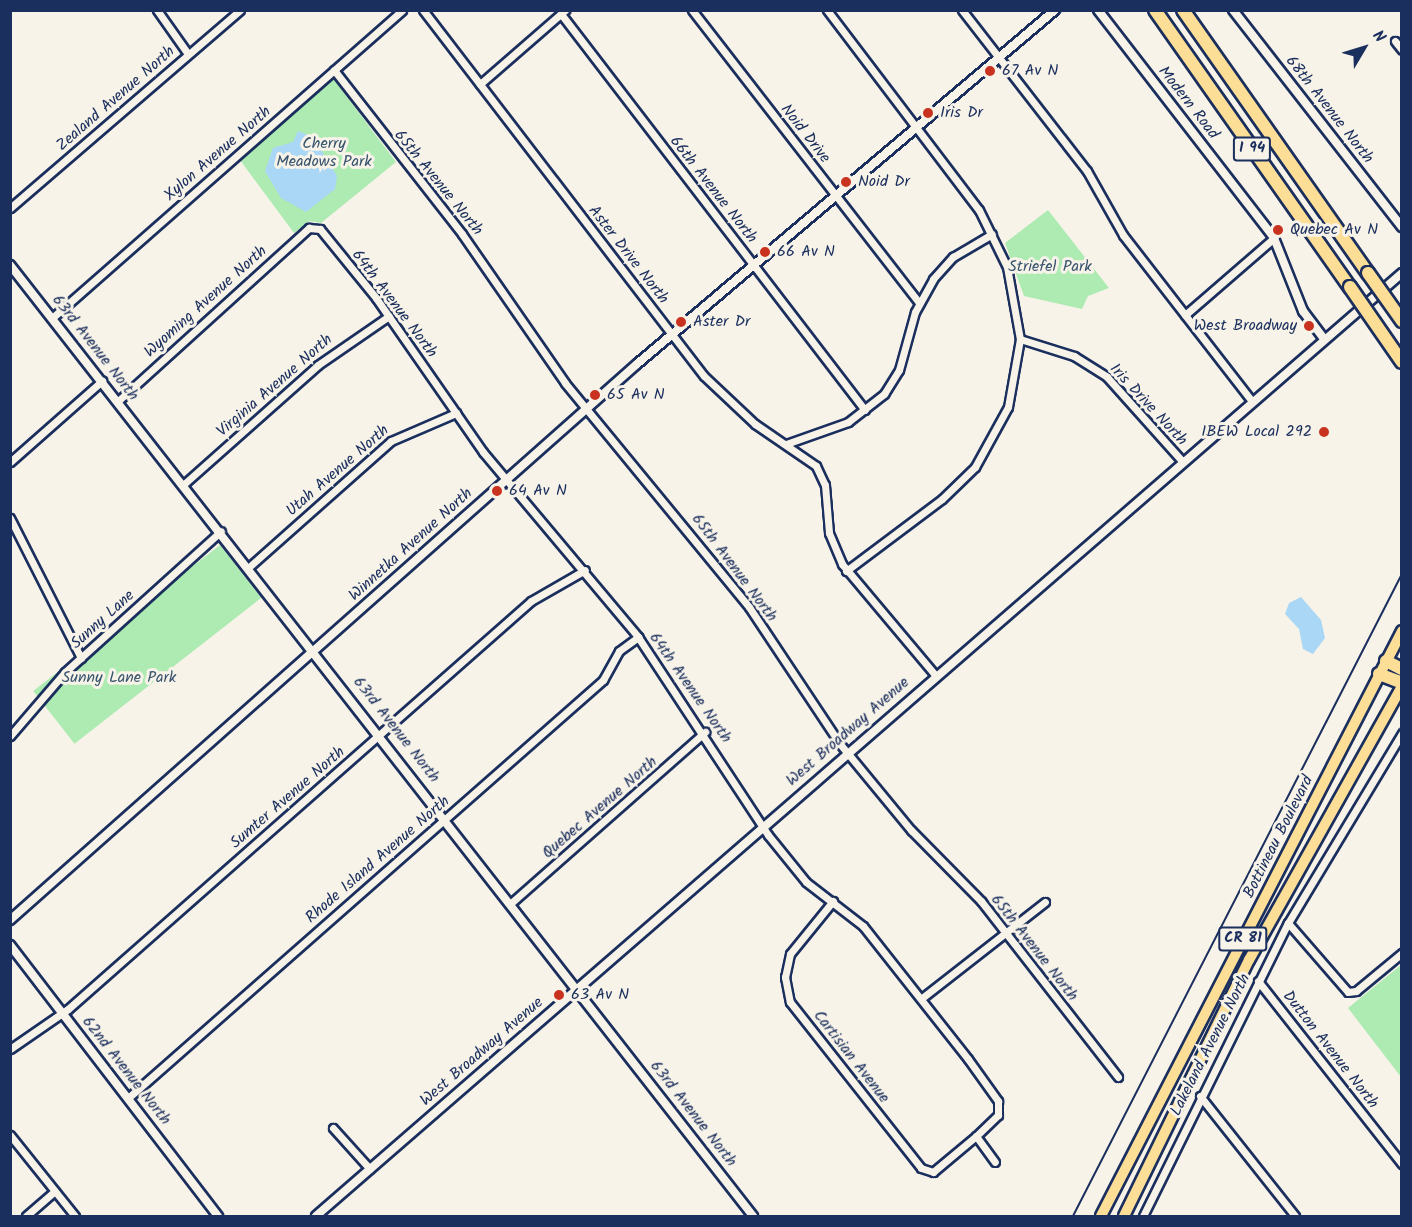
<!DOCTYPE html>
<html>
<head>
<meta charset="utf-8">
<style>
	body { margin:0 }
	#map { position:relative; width:1412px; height:1227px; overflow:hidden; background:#f7f3e8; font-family:Kalam,sans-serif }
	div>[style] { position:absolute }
	.green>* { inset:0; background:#adebb3; transform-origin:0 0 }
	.water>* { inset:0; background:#aad7f6 }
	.roads { filter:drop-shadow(2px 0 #1b2f5e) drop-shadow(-2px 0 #1b2f5e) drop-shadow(0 2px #1b2f5e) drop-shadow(0 -2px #1b2f5e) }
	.minor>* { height:7px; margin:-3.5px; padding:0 3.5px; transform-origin:3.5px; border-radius:3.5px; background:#f7f3e8 }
	.tertiary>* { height:8px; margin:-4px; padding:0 4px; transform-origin:4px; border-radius:4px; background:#f7f3e8 }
	.trunk>* { height:10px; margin:-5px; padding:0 5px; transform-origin:5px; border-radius:5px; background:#fcde96 }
	.motorway>* { height:12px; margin:-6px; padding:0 6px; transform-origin:6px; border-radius:6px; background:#fcde96 }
	.rail>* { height:2px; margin:-1px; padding:0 1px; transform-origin:1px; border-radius:1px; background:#1b2f5e }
	.bridges { filter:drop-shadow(2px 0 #1b2f5e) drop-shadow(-2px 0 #1b2f5e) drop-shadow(0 2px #1b2f5e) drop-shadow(0 -2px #1b2f5e) }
	.motorway-bridge>* { height:12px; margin:-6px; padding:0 6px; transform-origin:6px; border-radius:6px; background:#fcde96 }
	.dots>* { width:16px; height:16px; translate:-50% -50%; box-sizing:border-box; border:3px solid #f7f3e8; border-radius:50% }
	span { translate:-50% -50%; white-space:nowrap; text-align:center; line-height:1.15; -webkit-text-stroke:6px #f7f3e8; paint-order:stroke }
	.shield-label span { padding:2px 4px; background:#f7f3e8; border:2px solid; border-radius:4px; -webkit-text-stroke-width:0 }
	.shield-label { font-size:15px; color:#1b2f5e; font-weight:700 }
	.poi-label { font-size:16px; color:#1b2f5e }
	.left { translate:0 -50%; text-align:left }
	.right { translate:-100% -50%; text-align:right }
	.street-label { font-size:16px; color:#1b2f5e }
	.park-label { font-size:16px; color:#38556f }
	.frame { position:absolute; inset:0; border:12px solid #1b2f5e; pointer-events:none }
	.north { position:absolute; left:1334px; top:18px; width:60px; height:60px; -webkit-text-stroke:4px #f7f3e8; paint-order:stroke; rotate:52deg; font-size:16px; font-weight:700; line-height:24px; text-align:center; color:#1b2f5e }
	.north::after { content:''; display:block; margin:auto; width:21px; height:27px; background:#1b2f5e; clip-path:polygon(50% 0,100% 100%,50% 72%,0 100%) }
</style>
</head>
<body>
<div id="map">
	<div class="green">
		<i style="clip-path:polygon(332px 77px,396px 162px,321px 223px,310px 221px,294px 233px,240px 160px)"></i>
		<i style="clip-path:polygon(1048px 210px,1109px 288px,1088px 296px,1082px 309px,1024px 296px,1005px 243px)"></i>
		<i style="left:220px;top:545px;width:67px;height:237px;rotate:52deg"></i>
		<i style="clip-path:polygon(1401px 965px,1401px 1077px,1348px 1008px)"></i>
	</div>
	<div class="water">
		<i style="clip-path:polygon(298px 131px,313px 137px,337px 176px,335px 189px,306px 212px,281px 198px,265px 171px,273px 148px,293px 142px)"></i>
		<i style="clip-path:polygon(1301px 597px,1321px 620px,1325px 638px,1313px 654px,1303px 649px,1299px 629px,1285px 614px,1289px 603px)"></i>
	</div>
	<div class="roads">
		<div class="minor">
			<i style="left:157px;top:10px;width:54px;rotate:54.8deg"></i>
			<i style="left:423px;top:10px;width:461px;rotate:52.5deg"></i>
			<i style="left:704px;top:376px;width:70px;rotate:43.3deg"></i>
			<i style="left:755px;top:424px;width:74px;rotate:34.5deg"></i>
			<i style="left:816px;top:466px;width:21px;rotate:65deg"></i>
			<i style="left:825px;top:485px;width:48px;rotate:85.2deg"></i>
			<i style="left:829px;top:533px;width:34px;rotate:67deg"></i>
			<i style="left:842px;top:564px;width:145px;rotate:50deg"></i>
			<i style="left:692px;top:10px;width:371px;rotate:52.2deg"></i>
			<i style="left:827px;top:10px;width:251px;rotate:52.8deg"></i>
			<i style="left:979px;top:210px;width:64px;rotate:63.8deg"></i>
			<i style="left:1007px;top:267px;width:73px;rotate:79.8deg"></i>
			<i style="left:1020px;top:339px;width:57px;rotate:17.5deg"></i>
			<i style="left:1074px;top:356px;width:39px;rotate:32deg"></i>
			<i style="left:1107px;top:377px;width:113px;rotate:48.2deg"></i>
			<i style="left:962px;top:10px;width:204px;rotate:52.2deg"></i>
			<i style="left:1087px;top:171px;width:73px;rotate:60.6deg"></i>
			<i style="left:1123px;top:235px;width:209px;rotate:52.2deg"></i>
			<i style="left:561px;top:14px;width:499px;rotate:52.5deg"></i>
			<i style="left:1395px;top:41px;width:11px;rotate:52deg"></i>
			<i style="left:334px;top:70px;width:208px;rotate:52deg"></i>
			<i style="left:462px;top:234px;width:181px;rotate:55.3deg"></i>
			<i style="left:565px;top:383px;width:290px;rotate:50.6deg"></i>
			<i style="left:749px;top:607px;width:164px;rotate:56.4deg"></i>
			<i style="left:840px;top:744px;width:112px;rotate:50.5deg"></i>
			<i style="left:911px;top:830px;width:100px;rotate:45.4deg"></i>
			<i style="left:981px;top:901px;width:223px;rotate:52.1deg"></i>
			<i style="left:480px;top:84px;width:113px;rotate:-41deg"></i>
			<i style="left:10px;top:208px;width:303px;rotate:-40.7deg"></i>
			<i style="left:1185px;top:315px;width:118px;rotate:-40.9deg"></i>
			<i style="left:52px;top:318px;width:466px;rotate:-41.3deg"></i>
			<i style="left:118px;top:401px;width:258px;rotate:-42.2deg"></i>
			<i style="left:309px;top:228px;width:11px;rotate:5deg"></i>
			<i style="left:320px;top:229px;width:89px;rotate:50.9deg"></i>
			<i style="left:376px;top:298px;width:188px;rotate:55.2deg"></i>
			<i style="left:483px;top:452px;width:241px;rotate:50deg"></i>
			<i style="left:638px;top:637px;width:237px;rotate:56.7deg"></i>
			<i style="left:768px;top:835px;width:60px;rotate:51deg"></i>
			<i style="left:806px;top:882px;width:72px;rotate:37.7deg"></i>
			<i style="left:863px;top:926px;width:169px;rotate:51.7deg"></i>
			<i style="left:968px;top:1059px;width:52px;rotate:54.5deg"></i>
			<i style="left:998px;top:1101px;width:14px;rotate:90deg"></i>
			<i style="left:998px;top:1115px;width:30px;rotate:136deg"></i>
			<i style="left:976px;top:1136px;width:32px;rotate:54deg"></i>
			<i style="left:786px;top:444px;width:66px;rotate:-19.5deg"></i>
			<i style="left:848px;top:422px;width:46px;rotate:-37.9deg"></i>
			<i style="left:884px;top:394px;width:28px;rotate:-58deg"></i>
			<i style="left:899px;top:370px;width:60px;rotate:-74.6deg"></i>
			<i style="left:915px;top:312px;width:38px;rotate:-61deg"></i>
			<i style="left:933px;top:279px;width:30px;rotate:-48deg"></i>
			<i style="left:953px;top:257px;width:45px;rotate:-30.5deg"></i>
			<i style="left:10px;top:462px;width:123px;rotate:-41.4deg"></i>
			<i style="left:184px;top:484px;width:179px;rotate:-41.6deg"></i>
			<i style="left:318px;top:365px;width:86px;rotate:-34.6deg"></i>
			<i style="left:10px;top:518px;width:157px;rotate:63.1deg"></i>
			<i style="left:249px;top:567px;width:190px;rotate:-41.6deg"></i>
			<i style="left:391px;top:441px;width:71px;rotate:-23.3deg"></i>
			<i style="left:846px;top:571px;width:120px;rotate:-36.9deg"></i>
			<i style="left:942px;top:499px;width:46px;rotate:-44.1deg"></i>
			<i style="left:975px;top:467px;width:68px;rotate:-61.2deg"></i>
			<i style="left:1008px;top:407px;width:69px;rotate:-80deg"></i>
			<i style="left:10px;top:736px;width:84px;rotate:-49.3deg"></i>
			<i style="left:65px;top:672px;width:210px;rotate:-42.1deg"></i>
			<i style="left:833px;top:901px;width:68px;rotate:129.1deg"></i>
			<i style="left:790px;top:954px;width:24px;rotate:102deg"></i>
			<i style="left:785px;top:977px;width:25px;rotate:79deg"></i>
			<i style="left:790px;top:1002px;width:211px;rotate:51.7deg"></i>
			<i style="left:921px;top:1168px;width:13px;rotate:18deg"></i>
			<i style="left:933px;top:1172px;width:56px;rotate:-39.9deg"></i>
			<i style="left:511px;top:903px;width:259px;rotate:-41.4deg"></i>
			<i style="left:1288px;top:923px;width:91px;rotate:49deg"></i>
			<i style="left:1348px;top:992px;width:8px;rotate:-7deg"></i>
			<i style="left:1356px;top:991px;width:60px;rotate:-39.6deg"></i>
			<i style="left:1258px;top:981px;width:233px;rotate:51.8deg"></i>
			<i style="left:922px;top:998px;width:156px;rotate:-38deg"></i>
			<i style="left:10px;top:1049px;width:70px;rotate:-34.6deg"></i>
			<i style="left:68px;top:1009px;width:617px;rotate:-41.39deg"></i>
			<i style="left:531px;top:601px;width:62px;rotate:-29.9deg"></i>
			<i style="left:1200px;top:1096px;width:153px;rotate:51.6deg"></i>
			<i style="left:128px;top:1098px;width:633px;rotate:-41.35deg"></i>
			<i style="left:603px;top:680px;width:33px;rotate:-61deg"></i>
			<i style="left:619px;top:651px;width:24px;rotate:-36deg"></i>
			<i style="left:333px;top:1128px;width:55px;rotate:47.9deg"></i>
			<i style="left:10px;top:1135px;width:104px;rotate:51.3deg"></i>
			<i style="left:26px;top:1216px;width:38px;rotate:-41deg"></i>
			<i style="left:1143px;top:1216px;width:327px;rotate:-63.7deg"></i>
			<i style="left:1288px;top:923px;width:222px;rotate:-59deg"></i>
		</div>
		<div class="tertiary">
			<i style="left:1098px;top:10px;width:288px;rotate:52.3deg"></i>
			<i style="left:1274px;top:238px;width:79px;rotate:68.3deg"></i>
			<i style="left:1303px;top:311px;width:35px;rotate:53deg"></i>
			<i style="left:1233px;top:10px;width:275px;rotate:52.1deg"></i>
			<i style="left:10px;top:265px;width:1207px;rotate:52deg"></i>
			<i style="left:10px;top:920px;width:838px;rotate:-41.57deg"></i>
			<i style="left:637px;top:364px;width:548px;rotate:-40.26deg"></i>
			<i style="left:10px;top:945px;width:342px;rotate:52.5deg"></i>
			<i style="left:316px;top:1216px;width:1438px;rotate:-40.97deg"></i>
		</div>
		<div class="trunk">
			<i style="left:1101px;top:1216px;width:658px;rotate:-62.77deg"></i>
			<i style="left:1124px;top:1216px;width:285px;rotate:-64deg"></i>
			<i style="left:1249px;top:960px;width:314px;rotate:-60.8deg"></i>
		</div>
		<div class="motorway">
			<i style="left:1155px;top:10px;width:339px;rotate:54.9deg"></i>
			<i style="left:1183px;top:10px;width:322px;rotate:54.9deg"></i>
			<i style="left:1386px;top:661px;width:18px;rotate:27deg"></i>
			<i style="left:1379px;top:674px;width:25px;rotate:21deg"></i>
		</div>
	</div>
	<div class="rail">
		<i style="left:1073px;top:1216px;width:721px;rotate:-62.87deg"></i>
	</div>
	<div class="bridges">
		<div class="motorway-bridge">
			<i style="left:1368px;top:273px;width:59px;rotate:54.7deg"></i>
			<i style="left:1350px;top:287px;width:91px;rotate:55.3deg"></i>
		</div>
	</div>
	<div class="dots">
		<i style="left:990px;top:71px;background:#c8321e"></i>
		<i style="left:928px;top:113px;background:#c8321e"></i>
		<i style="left:846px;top:182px;background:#c8321e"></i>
		<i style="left:1278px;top:230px;background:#c8321e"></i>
		<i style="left:765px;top:252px;background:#c8321e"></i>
		<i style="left:681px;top:322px;background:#c8321e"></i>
		<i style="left:1309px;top:326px;background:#c8321e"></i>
		<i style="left:595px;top:395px;background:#c8321e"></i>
		<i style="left:1324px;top:432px;background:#c8321e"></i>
		<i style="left:497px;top:491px;background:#c8321e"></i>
		<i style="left:559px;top:995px;background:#c8321e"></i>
	</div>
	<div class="shield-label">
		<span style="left:1252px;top:149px">I 94</span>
		<span style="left:1243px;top:939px">CR 81</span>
	</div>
	<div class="poi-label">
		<span class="left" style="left:1002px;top:71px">67 Av N</span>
		<span class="left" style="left:940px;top:113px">Iris Dr</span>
		<span class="left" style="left:858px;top:182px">Noid Dr</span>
		<span class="left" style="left:1290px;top:230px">Quebec Av N</span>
		<span class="left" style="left:777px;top:252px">66 Av N</span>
		<span class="left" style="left:693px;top:322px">Aster Dr</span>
		<span class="right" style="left:1297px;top:326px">West Broadway</span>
		<span class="left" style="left:607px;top:395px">65 Av N</span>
		<span class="right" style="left:1312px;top:432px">IBEW Local 292</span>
		<span class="left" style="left:509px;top:491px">64 Av N</span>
		<span class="left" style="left:571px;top:995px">63 Av N</span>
	</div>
	<div class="street-label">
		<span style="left:116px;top:99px;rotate:-41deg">Zealand Avenue North</span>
		<span style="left:1188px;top:103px;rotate:52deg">Modern Road</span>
		<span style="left:1329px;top:110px;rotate:52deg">68th Avenue North</span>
		<span style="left:805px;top:134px;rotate:52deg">Noid Drive</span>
		<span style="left:218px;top:154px;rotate:-41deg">Xylon Avenue North</span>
		<span style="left:438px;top:183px;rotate:51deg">65th Avenue North</span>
		<span style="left:713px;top:190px;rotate:52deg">66th Avenue North</span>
		<span style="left:628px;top:255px;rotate:52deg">Aster Drive North</span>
		<span style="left:206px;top:302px;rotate:-42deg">Wyoming Avenue North</span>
		<span style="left:394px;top:304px;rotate:53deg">64th Avenue North</span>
		<span style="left:95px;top:348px;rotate:52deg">63rd Avenue North</span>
		<span style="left:275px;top:386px;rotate:-41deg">Virginia Avenue North</span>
		<span style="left:1148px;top:405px;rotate:47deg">Iris Drive North</span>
		<span style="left:338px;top:471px;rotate:-41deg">Utah Avenue North</span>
		<span style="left:411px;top:545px;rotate:-42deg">Winnetka Avenue North</span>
		<span style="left:734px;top:568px;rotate:53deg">65th Avenue North</span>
		<span style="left:103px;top:620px;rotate:-42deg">Sunny Lane</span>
		<span style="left:690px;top:688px;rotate:55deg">64th Avenue North</span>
		<span style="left:396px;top:730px;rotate:52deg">63rd Avenue North</span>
		<span style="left:848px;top:732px;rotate:-41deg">West Broadway Avenue</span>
		<span style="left:288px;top:798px;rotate:-41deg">Sumter Avenue North</span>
		<span style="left:600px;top:808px;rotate:-41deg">Quebec Avenue North</span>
		<span style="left:1279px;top:837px;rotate:-63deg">Bottineau Boulevard</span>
		<span style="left:378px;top:860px;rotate:-41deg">Rhode Island Avenue North</span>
		<span style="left:1034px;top:948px;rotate:52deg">65th Avenue North</span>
		<span style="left:1211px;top:1045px;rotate:-63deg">Lakeland Avenue North</span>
		<span style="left:1330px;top:1050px;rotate:52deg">Dutton Avenue North</span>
		<span style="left:482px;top:1052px;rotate:-41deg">West Broadway Avenue</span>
		<span style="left:851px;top:1057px;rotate:52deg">Cartisian Avenue</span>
		<span style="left:126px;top:1071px;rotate:52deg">62nd Avenue North</span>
		<span style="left:693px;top:1114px;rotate:52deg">63rd Avenue North</span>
	</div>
	<div class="park-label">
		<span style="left:324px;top:153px">Cherry<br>Meadows Park</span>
		<span style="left:1050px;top:267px">Striefel Park</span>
		<span style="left:119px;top:678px">Sunny Lane Park</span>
	</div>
	<div class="frame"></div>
	<div class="north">N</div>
</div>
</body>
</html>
